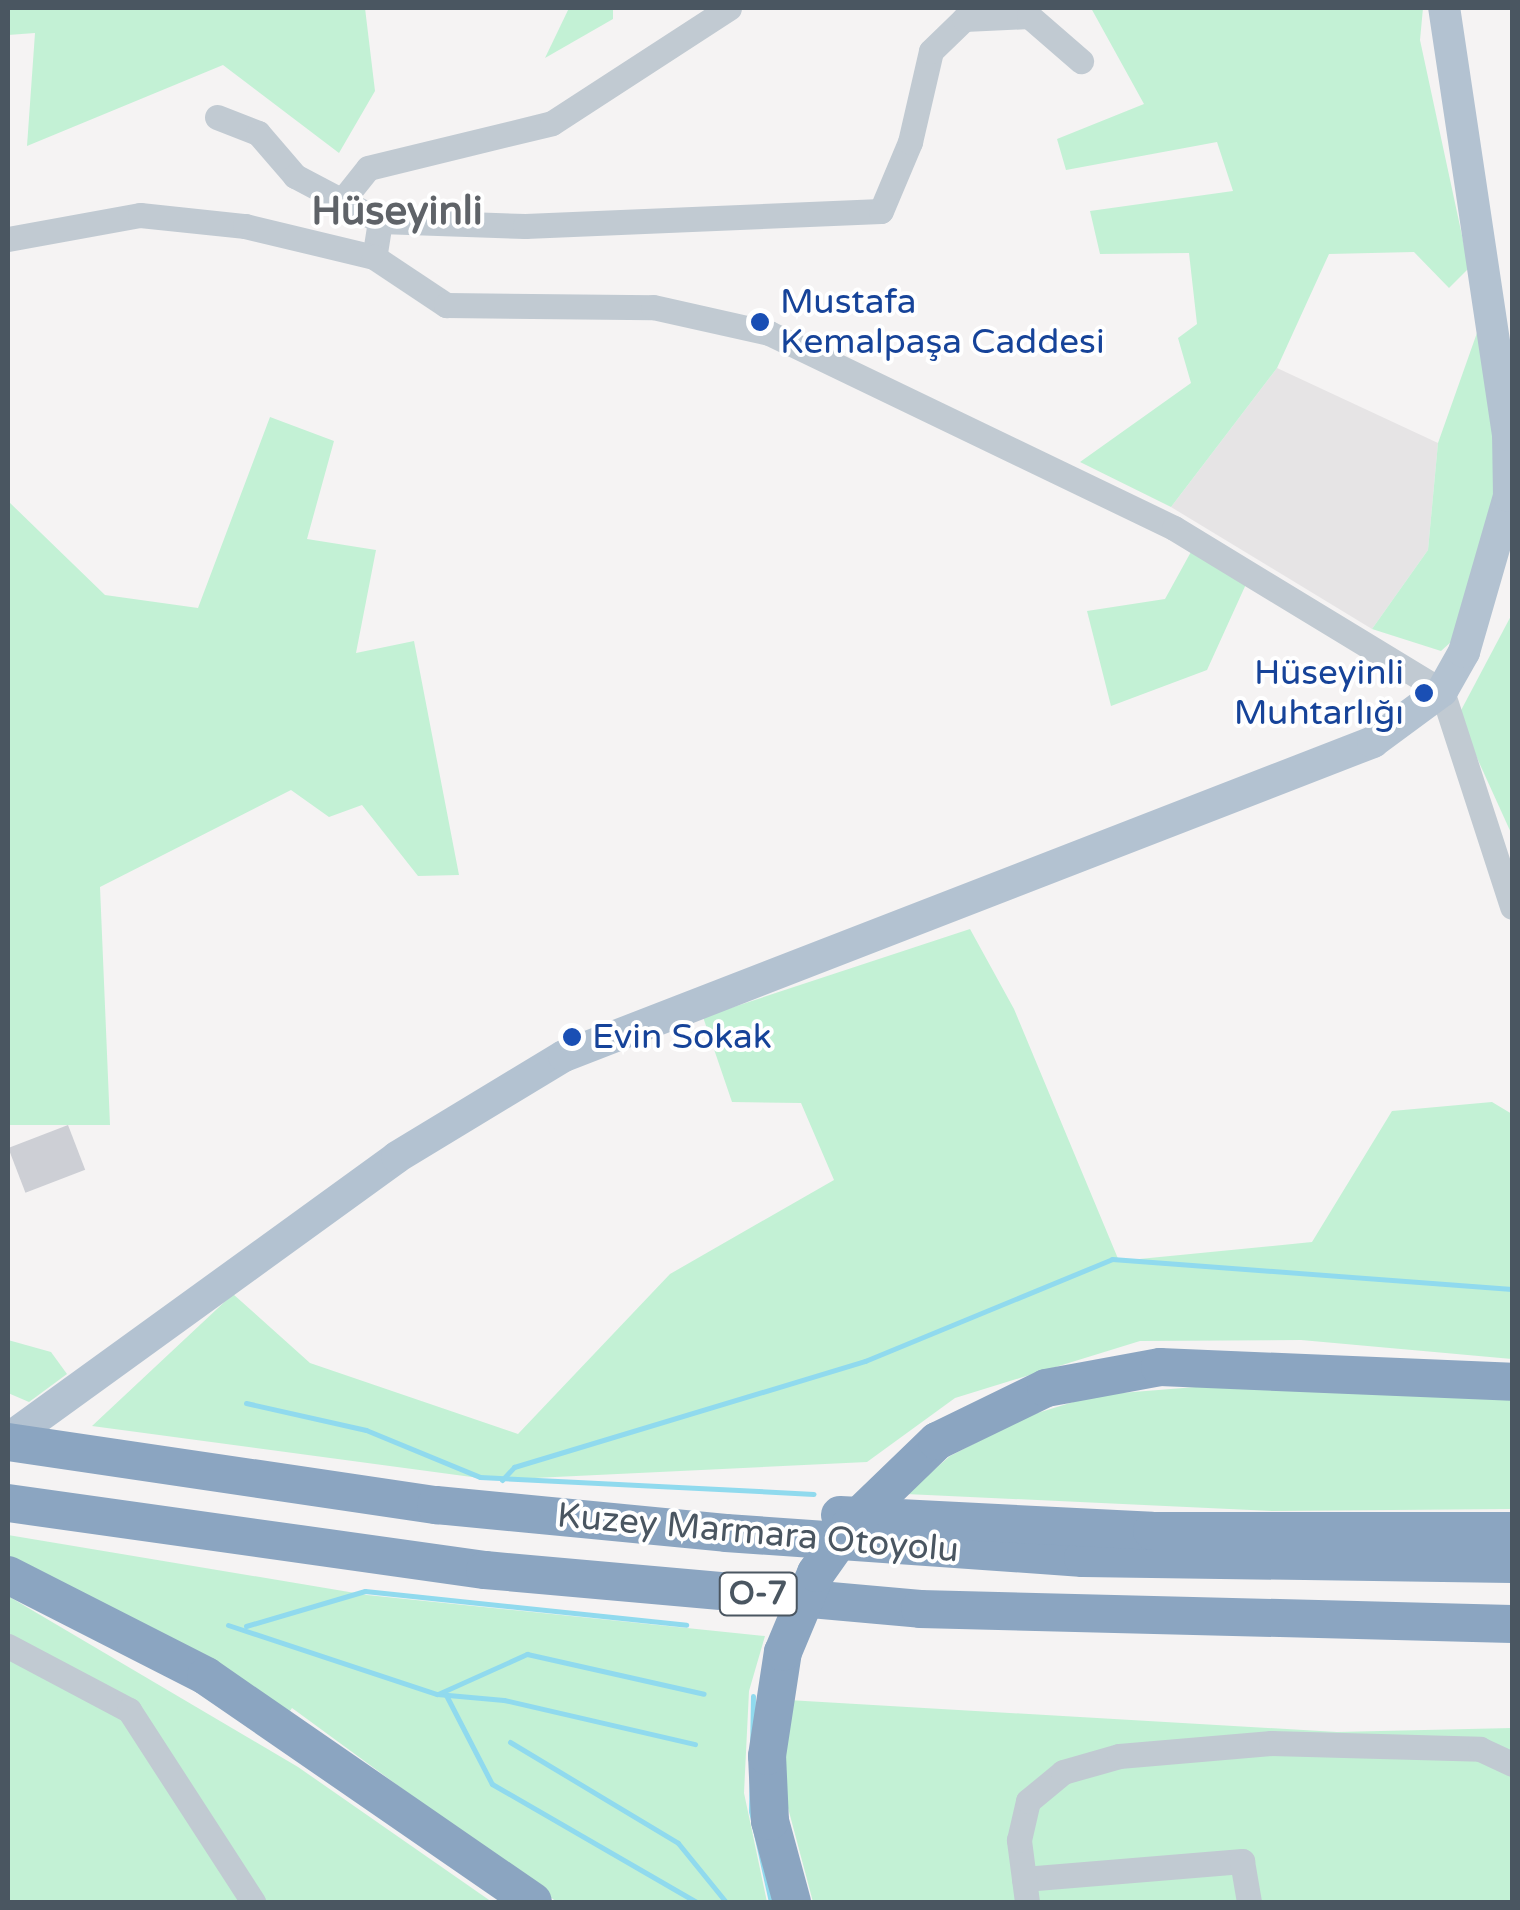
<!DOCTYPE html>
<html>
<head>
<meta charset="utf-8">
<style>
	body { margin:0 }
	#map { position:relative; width:1520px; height:1910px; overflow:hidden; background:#f5f3f3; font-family:"Varela Round",sans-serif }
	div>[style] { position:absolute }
	.education>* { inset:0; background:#e6e4e5 }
	.green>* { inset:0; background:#c3f1d5 }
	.stream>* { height:5px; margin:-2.5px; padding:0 2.5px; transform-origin:2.5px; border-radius:2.5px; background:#90daee }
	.building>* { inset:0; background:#cdcfd5; transform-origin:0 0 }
	.minor>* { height:25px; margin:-12.5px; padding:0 12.5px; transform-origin:12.5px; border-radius:12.5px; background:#c1cad2 }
	.major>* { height:32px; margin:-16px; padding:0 16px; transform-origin:16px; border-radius:16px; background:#b3c2d1 }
	.highway>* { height:38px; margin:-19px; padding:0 19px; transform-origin:19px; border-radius:19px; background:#8ba5c1 }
	.dots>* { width:28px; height:28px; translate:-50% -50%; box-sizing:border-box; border:5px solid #fff; border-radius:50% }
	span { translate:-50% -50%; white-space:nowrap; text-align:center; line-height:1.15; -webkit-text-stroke:8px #fff; paint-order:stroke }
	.shield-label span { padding:2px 8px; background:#fff; border:2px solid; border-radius:8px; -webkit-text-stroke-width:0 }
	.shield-label { font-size:32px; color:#4a5661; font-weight:700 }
	.transit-label { font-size:35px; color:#164399 }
	.left { translate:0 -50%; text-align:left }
	.right { translate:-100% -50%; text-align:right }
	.street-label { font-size:35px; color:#4a5661 }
	.quarter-label { font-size:40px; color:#5f6368; font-weight:700 }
	.frame { position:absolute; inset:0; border:10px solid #4a5661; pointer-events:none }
</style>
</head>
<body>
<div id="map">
	<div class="education">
		<i style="clip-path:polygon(1277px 368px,1438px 443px,1428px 550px,1372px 629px,1171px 507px)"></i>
	</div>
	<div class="green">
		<i style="clip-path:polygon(8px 8px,365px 8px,375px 91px,339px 153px,223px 65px,27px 146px,35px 33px,8px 35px)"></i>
		<i style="clip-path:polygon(569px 8px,613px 8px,613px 19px,545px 58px)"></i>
		<i style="clip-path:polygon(1091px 8px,1423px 8px,1420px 40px,1469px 268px,1449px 288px,1414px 252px,1329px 254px,1277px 368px,1171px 507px,1080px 462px,1191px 383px,1178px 338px,1197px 324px,1189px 253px,1100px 254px,1090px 211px,1233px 191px,1217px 142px,1066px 170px,1057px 139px,1144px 104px)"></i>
		<i style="clip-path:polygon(1478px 330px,1499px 457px,1474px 621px,1441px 651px,1372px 629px,1428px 550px,1438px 443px)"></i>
		<i style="clip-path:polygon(270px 417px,334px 441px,307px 539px,376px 550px,356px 653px,414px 641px,459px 875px,418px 876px,362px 805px,329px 817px,291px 790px,100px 887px,110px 1125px,8px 1125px,8px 501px,105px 595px,198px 608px)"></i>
		<i style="clip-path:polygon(1192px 550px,1247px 582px,1207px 670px,1111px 706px,1087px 611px,1165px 599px)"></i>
		<i style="clip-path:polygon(1512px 614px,1512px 835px,1458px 716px)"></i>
		<i style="clip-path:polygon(970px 929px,1014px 1009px,1119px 1261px,1312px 1242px,1392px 1111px,1492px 1102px,1512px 1114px,1512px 1359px,1301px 1340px,1140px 1341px,955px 1398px,867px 1462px,494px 1480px,92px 1426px,233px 1294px,310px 1363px,518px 1434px,670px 1274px,834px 1180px,801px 1103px,732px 1102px,703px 1017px)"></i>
		<i style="clip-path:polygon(8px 1340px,51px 1352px,67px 1374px,29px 1402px,8px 1393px)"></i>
		<i style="clip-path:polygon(1233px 1384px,1512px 1400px,1512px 1509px,1272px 1511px,906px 1494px,950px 1456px,1031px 1415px,1096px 1395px)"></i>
		<i style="clip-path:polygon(8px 1535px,367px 1595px,765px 1636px,749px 1691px,744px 1793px,767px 1902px,557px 1902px,292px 1708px,287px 1715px,8px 1561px)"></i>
		<i style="clip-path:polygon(8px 1596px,298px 1767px,492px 1902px,8px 1902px)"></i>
		<i style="clip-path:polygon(788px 1700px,1337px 1732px,1512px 1728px,1512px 1902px,813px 1902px,783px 1789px)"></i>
	</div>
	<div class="stream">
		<i style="left:246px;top:1403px;width:123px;rotate:12.7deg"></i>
		<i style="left:366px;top:1430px;width:123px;rotate:22.4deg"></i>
		<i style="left:480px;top:1477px;width:334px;rotate:2.9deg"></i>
		<i style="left:502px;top:1480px;width:18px;rotate:-47deg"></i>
		<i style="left:514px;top:1467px;width:367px;rotate:-16.8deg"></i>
		<i style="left:865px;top:1361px;width:267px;rotate:-22.4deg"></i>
		<i style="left:1112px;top:1259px;width:401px;rotate:4.3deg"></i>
		<i style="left:228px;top:1625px;width:220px;rotate:18.3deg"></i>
		<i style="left:437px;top:1694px;width:67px;rotate:5.1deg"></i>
		<i style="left:504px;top:1700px;width:196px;rotate:13deg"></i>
		<i style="left:246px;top:1626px;width:124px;rotate:-16.4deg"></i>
		<i style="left:365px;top:1591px;width:323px;rotate:6deg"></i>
		<i style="left:438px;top:1694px;width:98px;rotate:-24.2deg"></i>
		<i style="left:527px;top:1654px;width:181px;rotate:12.7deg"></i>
		<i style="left:446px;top:1695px;width:100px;rotate:62.7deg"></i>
		<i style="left:492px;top:1784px;width:236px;rotate:30deg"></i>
		<i style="left:753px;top:1696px;width:115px;rotate:91deg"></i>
		<i style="left:751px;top:1811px;width:93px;rotate:77.6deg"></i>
		<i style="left:510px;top:1742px;width:196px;rotate:31deg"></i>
		<i style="left:678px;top:1843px;width:76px;rotate:50.9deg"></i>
	</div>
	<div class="building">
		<i style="left:68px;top:1125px;width:48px;height:64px;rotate:69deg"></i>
	</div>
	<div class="minor">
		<i style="left:217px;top:117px;width:44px;rotate:21.3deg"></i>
		<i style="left:258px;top:133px;width:57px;rotate:49.3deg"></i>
		<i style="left:295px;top:176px;width:96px;rotate:27.9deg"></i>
		<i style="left:380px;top:221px;width:36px;rotate:99deg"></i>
		<i style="left:341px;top:202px;width:43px;rotate:-51.5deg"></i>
		<i style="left:368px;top:168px;width:189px;rotate:-13.7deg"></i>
		<i style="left:552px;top:123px;width:211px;rotate:-33deg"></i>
		<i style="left:380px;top:221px;width:145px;rotate:2deg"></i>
		<i style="left:525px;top:226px;width:356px;rotate:-2.4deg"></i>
		<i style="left:881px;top:211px;width:75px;rotate:-67.2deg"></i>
		<i style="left:910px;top:142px;width:93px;rotate:-77deg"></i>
		<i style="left:931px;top:51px;width:46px;rotate:-44.1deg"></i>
		<i style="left:964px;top:19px;width:65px;rotate:-2.6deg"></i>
		<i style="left:1029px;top:16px;width:69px;rotate:40.9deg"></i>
		<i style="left:8px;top:239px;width:134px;rotate:-10.3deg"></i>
		<i style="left:140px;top:215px;width:106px;rotate:6deg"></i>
		<i style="left:245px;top:226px;width:133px;rotate:13.5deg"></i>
		<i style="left:374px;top:257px;width:87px;rotate:33.7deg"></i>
		<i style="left:446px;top:305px;width:207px;rotate:0.6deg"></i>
		<i style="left:653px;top:307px;width:119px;rotate:12.6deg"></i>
		<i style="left:769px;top:333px;width:449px;rotate:25.7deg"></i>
		<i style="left:1174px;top:528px;width:314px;rotate:31.3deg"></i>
		<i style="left:1442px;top:691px;width:227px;rotate:72deg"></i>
		<i style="left:8px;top:1646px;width:137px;rotate:27.9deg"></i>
		<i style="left:129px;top:1710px;width:229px;rotate:57.1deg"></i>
		<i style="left:1024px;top:1879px;width:219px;rotate:-4.7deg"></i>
		<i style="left:1242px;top:1861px;width:42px;rotate:80.3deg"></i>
		<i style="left:1027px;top:1902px;width:63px;rotate:-97.4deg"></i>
		<i style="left:1019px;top:1840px;width:40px;rotate:-77deg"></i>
		<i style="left:1028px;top:1801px;width:45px;rotate:-39.6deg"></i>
		<i style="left:1063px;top:1772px;width:58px;rotate:-15.9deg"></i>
		<i style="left:1119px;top:1756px;width:153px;rotate:-4.9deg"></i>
		<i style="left:1271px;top:1743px;width:209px;rotate:1.6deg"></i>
		<i style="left:1480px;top:1749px;width:35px;rotate:25deg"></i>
	</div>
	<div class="major">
		<i style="left:8px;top:1439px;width:480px;rotate:-35.9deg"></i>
		<i style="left:397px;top:1157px;width:195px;rotate:-31.2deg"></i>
		<i style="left:564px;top:1056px;width:868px;rotate:-21.21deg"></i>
		<i style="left:1373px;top:742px;width:86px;rotate:-36.5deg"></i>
		<i style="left:1442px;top:691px;width:45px;rotate:-60.6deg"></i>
		<i style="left:1464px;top:652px;width:162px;rotate:-73.9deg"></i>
		<i style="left:1509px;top:496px;width:61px;rotate:-90.9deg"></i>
		<i style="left:1508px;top:435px;width:432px;rotate:-98.5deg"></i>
	</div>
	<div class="highway">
		<i style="left:8px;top:1442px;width:433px;rotate:8.4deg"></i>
		<i style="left:436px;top:1505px;width:291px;rotate:5.5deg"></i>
		<i style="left:726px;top:1533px;width:358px;rotate:4deg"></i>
		<i style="left:1083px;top:1558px;width:429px;rotate:0.8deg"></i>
		<i style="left:8px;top:1503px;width:482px;rotate:8deg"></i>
		<i style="left:485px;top:1570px;width:437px;rotate:5.1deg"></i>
		<i style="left:920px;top:1609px;width:592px;rotate:1.45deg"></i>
		<i style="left:840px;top:1515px;width:312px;rotate:2.9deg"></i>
		<i style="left:1152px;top:1531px;width:360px"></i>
		<i style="left:8px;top:1575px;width:222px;rotate:27deg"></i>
		<i style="left:206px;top:1676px;width:397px;rotate:34.6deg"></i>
		<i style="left:792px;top:1902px;width:84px;rotate:-105.2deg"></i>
		<i style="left:770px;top:1821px;width:65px;rotate:-92.6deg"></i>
		<i style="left:767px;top:1756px;width:105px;rotate:-81.3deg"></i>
		<i style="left:783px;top:1652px;width:86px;rotate:-67.3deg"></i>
		<i style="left:816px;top:1573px;width:59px;rotate:-54.7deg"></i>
		<i style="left:850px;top:1525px;width:121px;rotate:-44deg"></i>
		<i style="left:937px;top:1441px;width:121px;rotate:-25.9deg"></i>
		<i style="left:1046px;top:1388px;width:116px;rotate:-10.4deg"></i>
		<i style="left:1160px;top:1367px;width:352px;rotate:2.4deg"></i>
	</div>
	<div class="dots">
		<i style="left:760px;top:322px;background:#1a4fb4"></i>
		<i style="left:1424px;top:693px;background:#1a4fb4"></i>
		<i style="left:572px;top:1037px;background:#1a4fb4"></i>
	</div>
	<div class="shield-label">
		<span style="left:758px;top:1594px">O-7</span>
	</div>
	<div class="transit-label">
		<span class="left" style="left:780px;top:322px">Mustafa<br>Kemalpaşa Caddesi</span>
		<span class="right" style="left:1404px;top:693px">Hüseyinli<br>Muhtarlığı</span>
		<span class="left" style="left:592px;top:1037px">Evin Sokak</span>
	</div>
	<div class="street-label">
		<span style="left:758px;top:1533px;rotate:5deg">Kuzey Marmara Otoyolu</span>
	</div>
	<div class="quarter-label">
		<span style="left:397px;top:211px">Hüseyinli</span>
	</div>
	<div class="frame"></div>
</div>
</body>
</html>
